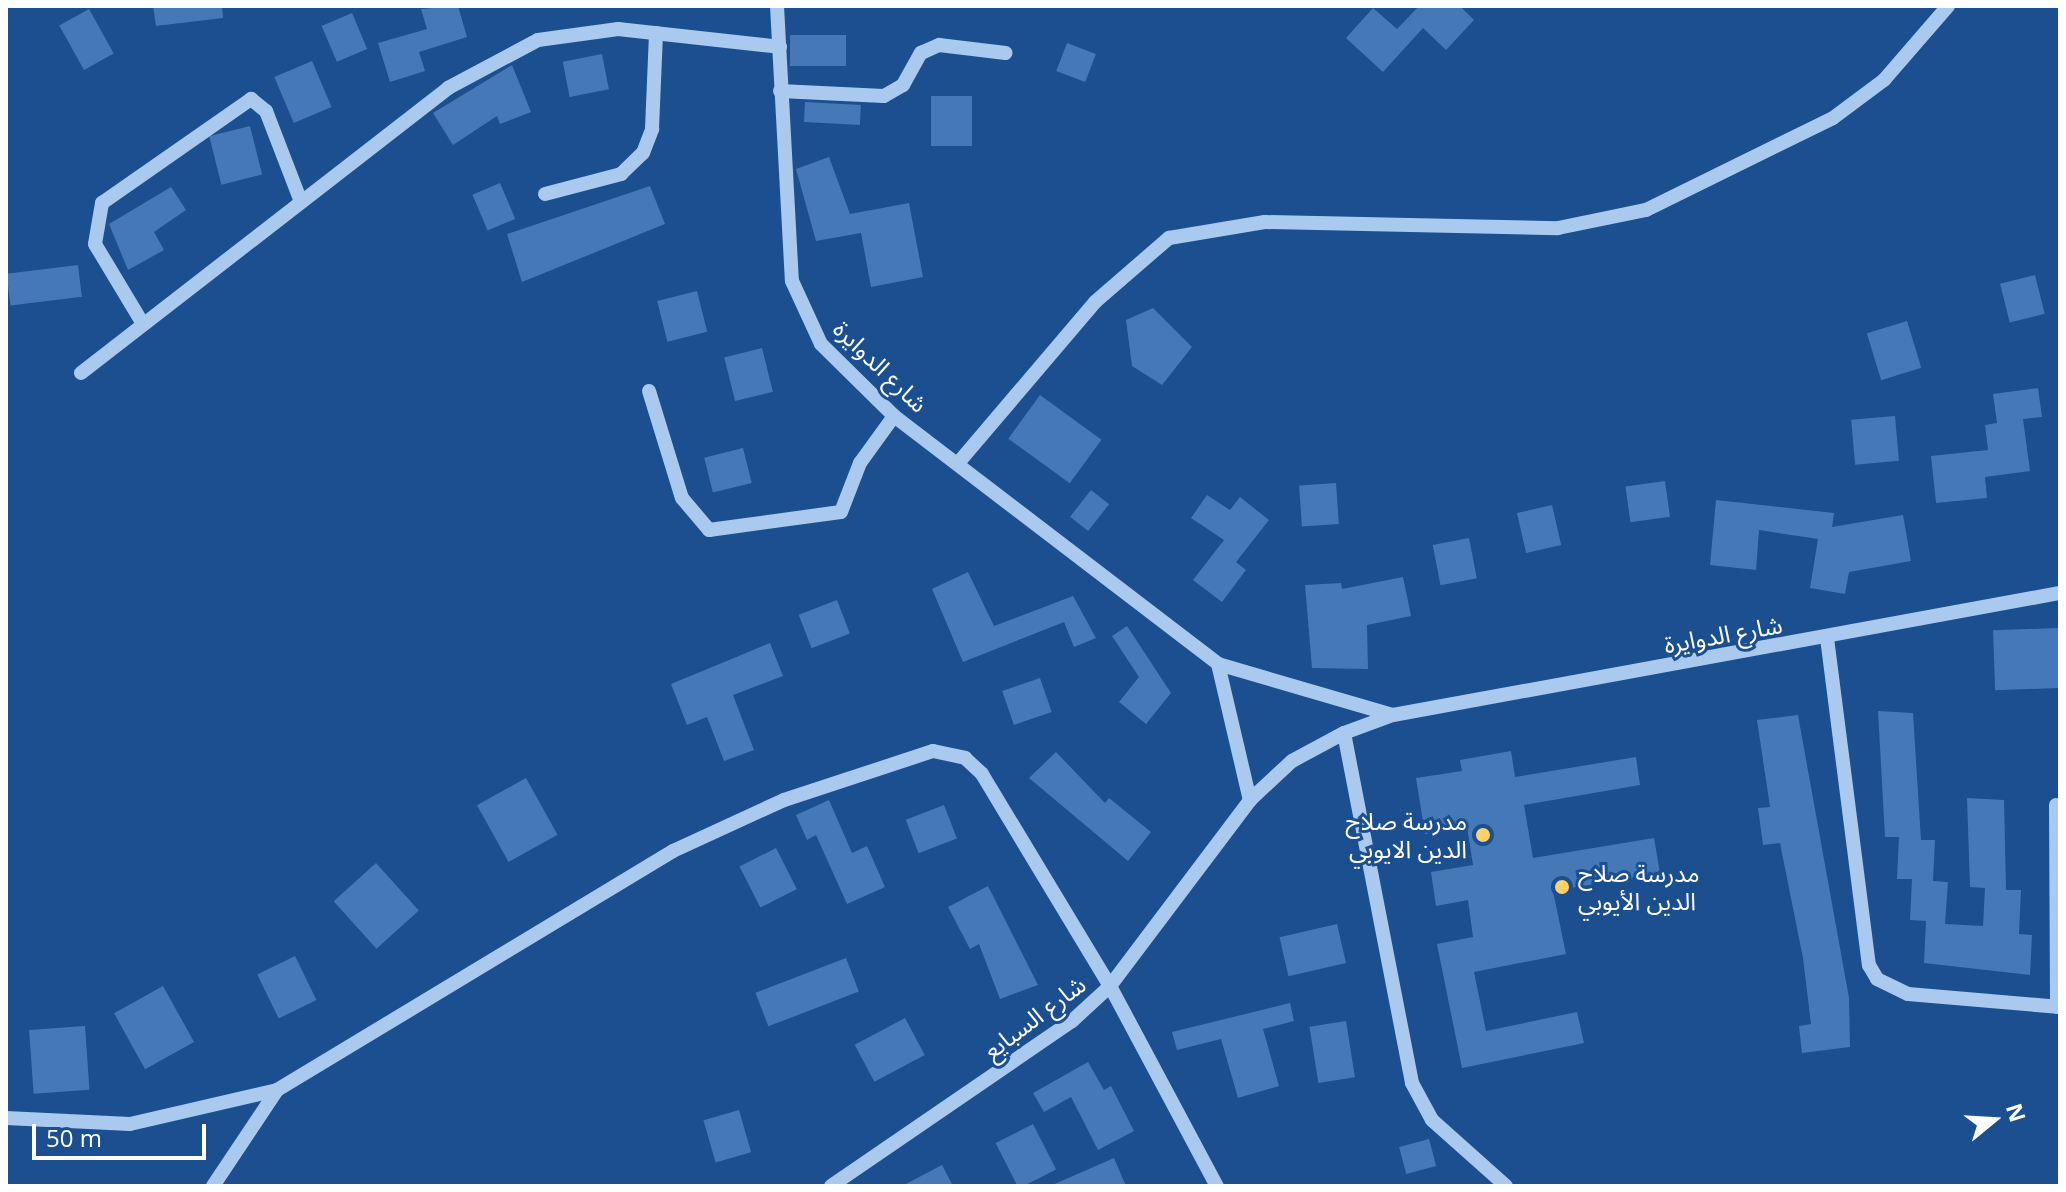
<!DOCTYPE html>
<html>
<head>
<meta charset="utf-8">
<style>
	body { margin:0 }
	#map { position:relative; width:2066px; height:1192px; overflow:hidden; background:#1b4f8f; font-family:"Open Sans","Noto Sans Arabic",sans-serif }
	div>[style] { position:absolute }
	.building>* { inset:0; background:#4478b7; transform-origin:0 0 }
	.minor>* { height:14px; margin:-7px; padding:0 7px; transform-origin:7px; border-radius:7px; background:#a9c9ee }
	.dots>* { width:22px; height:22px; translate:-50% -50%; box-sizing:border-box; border:4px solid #1b4f8f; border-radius:50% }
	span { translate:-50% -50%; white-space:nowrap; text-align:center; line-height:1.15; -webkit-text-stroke:6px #1b4f8f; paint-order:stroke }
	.street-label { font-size:24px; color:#fff }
	.poi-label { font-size:24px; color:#fff }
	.right { translate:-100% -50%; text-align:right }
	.left { translate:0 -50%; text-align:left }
	.frame { position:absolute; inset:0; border:8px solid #fff; pointer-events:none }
	.north { position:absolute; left:1954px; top:1080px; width:80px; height:80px; -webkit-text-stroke:6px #1b4f8f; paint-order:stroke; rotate:72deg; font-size:22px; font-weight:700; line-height:32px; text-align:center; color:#fff }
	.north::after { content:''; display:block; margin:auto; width:28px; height:36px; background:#fff; clip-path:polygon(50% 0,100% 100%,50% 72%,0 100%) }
	.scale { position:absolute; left:32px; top:1124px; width:174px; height:36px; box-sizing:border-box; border:4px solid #fff; border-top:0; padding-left:10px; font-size:24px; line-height:28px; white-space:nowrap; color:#fff; -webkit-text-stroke:6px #1b4f8f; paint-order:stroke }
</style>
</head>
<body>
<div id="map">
	<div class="building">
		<i style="clip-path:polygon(153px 6px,222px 6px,223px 18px,156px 26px)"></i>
		<i style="clip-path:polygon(458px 6px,467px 37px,419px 52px,425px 71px,390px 82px,378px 43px,427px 29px,421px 9px)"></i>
		<i style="clip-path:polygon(1419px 6px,1460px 6px,1474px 20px,1446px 50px,1423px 28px,1383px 72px,1346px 38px,1373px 8px,1397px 29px)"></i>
		<i style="left:89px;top:9px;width:51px;height:34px;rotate:61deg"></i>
		<i style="left:352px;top:13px;width:39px;height:33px;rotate:67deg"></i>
		<i style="left:846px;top:35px;width:31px;height:56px;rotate:90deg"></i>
		<i style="left:1067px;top:43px;width:31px;height:30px;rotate:21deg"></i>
		<i style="left:602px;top:54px;width:36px;height:40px;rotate:79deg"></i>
		<i style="left:312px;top:61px;width:50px;height:41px;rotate:67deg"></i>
		<i style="clip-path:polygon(512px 65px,531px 112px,500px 124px,497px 116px,453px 145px,433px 113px)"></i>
		<i style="left:931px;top:96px;width:41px;height:50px"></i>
		<i style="left:805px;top:102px;width:56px;height:20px;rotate:3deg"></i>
		<i style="left:250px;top:126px;width:50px;height:42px;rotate:76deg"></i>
		<i style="clip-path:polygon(829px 157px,850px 214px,909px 203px,923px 277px,871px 287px,861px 233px,816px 241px,796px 169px)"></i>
		<i style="left:500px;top:183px;width:39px;height:30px;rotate:67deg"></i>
		<i style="clip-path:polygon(650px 186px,665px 224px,522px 282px,507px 234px)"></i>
		<i style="clip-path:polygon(171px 187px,186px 210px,154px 232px,164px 250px,128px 270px,109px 224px)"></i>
		<i style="left:78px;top:265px;width:32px;height:72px;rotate:83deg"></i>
		<i style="left:2035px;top:275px;width:40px;height:36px;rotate:76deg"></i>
		<i style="left:697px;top:291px;width:42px;height:41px;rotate:76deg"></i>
		<i style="clip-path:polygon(1153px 308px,1192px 347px,1162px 385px,1132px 366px,1126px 320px)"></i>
		<i style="left:1907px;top:321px;width:49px;height:42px;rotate:73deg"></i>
		<i style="left:762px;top:348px;width:45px;height:39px;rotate:76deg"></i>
		<i style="clip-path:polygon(2038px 388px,2042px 417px,2023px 419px,2030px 471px,1985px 477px,1987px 498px,1936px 503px,1931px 456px,1988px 450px,1985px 425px,1997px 423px,1993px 394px)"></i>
		<i style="left:1040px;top:395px;width:76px;height:54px;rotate:36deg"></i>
		<i style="left:1895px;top:416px;width:45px;height:44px;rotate:85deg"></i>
		<i style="left:743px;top:448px;width:36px;height:40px;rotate:76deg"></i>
		<i style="left:1665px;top:481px;width:36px;height:40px;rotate:82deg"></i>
		<i style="left:1336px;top:483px;width:41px;height:37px;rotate:86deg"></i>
		<i style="left:1091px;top:490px;width:23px;height:34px;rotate:38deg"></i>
		<i style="clip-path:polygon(1207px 495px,1230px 510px,1240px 497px,1269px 520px,1236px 562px,1246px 570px,1222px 602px,1193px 580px,1224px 540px,1191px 518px)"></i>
		<i style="clip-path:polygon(1716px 500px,1834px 513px,1832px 527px,1903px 515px,1911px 561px,1849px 572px,1845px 594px,1810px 588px,1818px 539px,1759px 530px,1756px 570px,1710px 565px)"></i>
		<i style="left:1552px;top:505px;width:41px;height:36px;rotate:77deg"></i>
		<i style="left:1469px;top:538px;width:41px;height:37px;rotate:79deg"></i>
		<i style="clip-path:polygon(968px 572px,994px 626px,1073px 596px,1096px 638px,1074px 647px,1064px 622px,963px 662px,932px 589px)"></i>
		<i style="clip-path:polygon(1403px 577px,1411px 616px,1367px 625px,1368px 669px,1312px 668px,1305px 585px,1341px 583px,1342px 589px)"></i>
		<i style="left:837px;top:600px;width:36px;height:41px;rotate:69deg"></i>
		<i style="clip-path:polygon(1127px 626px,1171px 693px,1146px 724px,1119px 702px,1139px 677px,1112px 636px)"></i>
		<i style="left:2058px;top:628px;width:60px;height:65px;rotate:88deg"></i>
		<i style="clip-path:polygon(770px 643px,783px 676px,733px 695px,754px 750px,724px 761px,707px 717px,687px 725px,671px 684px)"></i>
		<i style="left:1040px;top:678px;width:36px;height:40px;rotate:71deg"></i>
		<i style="clip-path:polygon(1878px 711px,1913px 713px,1921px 840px,1935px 840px,1933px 881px,1948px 882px,1945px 924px,1983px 926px,1985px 888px,1970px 887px,1967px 798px,2004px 800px,2006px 890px,2021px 890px,2019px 934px,2032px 935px,2030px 975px,1924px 963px,1926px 921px,1910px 920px,1912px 879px,1897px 879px,1899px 837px,1885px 837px)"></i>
		<i style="clip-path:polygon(1798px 715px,1849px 998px,1850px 1047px,1802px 1053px,1799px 1026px,1811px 1024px,1803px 958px,1780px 843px,1763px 845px,1758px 808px,1770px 807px,1757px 720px)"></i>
		<i style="clip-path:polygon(1511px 751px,1515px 777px,1636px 757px,1640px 785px,1524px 805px,1533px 858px,1654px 838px,1660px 873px,1553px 891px,1566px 954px,1474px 972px,1486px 1031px,1577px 1012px,1584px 1043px,1462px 1068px,1437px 944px,1473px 937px,1468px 900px,1436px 906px,1431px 872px,1473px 865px,1467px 827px,1425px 834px,1416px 778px,1462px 771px,1460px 760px)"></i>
		<i style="clip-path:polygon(1056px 752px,1105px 803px,1109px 798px,1151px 832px,1128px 861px,1029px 778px)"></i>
		<i style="left:526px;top:778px;width:65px;height:56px;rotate:61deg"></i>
		<i style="clip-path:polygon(829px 800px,852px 853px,867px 846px,885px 887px,847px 904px,816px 835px,807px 840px,796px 815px)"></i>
		<i style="left:944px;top:805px;width:36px;height:41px;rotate:69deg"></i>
		<i style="left:776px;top:848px;width:46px;height:41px;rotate:63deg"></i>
		<i style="left:376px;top:863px;width:64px;height:57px;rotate:48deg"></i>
		<i style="clip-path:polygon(988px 886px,1038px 985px,1000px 999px,979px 944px,970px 949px,948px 907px)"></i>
		<i style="left:1337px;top:924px;width:40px;height:59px;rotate:77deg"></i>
		<i style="left:295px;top:956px;width:49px;height:42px;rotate:64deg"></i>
		<i style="left:846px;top:958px;width:36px;height:97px;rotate:69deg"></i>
		<i style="left:163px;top:986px;width:64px;height:56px;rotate:61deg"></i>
		<i style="clip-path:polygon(1290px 1003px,1294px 1021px,1263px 1029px,1279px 1086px,1238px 1098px,1221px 1039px,1177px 1050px,1172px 1032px)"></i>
		<i style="left:905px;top:1018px;width:42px;height:57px;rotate:62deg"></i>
		<i style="left:1346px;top:1021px;width:57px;height:37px;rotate:81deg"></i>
		<i style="left:85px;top:1026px;width:64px;height:56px;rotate:86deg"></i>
		<i style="clip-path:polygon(1088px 1062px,1104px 1090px,1111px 1086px,1134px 1131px,1098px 1150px,1071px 1097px,1044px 1112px,1033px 1093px)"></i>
		<i style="left:739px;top:1110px;width:44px;height:37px;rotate:74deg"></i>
		<i style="left:1033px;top:1124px;width:51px;height:42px;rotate:63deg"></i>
		<i style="left:1429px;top:1139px;width:28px;height:31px;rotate:75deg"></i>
		<i style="clip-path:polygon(1114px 1158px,1126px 1186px,1050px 1186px)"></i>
		<i style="clip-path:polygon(942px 1165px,953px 1186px,902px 1186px)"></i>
	</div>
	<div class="minor">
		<i style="left:777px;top:6px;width:275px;rotate:86.9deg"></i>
		<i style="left:792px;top:281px;width:69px;rotate:65.3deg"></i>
		<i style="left:821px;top:344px;width:103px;rotate:44.6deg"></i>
		<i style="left:894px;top:416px;width:408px;rotate:37.4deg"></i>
		<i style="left:1218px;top:664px;width:181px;rotate:16.3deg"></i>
		<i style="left:780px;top:91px;width:104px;rotate:2.8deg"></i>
		<i style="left:884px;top:96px;width:22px;rotate:-30deg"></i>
		<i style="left:903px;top:85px;width:37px;rotate:-61deg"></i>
		<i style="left:921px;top:53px;width:20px;rotate:-24deg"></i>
		<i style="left:939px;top:45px;width:67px;rotate:6.8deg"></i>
		<i style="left:545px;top:194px;width:79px;rotate:-14.7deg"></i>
		<i style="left:621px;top:174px;width:30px;rotate:-44deg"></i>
		<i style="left:643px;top:153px;width:26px;rotate:-69deg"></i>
		<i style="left:652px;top:129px;width:96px;rotate:-87.6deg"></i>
		<i style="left:143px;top:324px;width:93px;rotate:-121deg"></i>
		<i style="left:95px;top:244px;width:42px;rotate:-80.3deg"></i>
		<i style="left:102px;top:203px;width:182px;rotate:-34.9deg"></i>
		<i style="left:251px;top:99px;width:19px;rotate:39deg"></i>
		<i style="left:266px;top:111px;width:94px;rotate:68.9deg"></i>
		<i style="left:81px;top:373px;width:465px;rotate:-37.8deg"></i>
		<i style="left:448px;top:88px;width:102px;rotate:-28.1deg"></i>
		<i style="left:538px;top:40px;width:81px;rotate:-7.8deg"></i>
		<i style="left:618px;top:29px;width:163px;rotate:6.3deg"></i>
		<i style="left:649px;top:391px;width:112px;rotate:72.9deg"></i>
		<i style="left:682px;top:498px;width:42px;rotate:49.8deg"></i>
		<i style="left:709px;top:530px;width:133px;rotate:-7.8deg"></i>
		<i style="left:841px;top:512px;width:53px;rotate:-68.8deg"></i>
		<i style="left:860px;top:463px;width:58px;rotate:-54.1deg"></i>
		<i style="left:959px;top:462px;width:210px;rotate:-49.6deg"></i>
		<i style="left:1095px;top:302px;width:98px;rotate:-40.9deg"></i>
		<i style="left:1169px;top:238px;width:97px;rotate:-9.5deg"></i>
		<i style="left:1265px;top:222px;width:293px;rotate:1.2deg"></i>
		<i style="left:1558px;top:228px;width:90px;rotate:-11.6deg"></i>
		<i style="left:1646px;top:210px;width:208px;rotate:-26.2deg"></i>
		<i style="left:1833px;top:118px;width:64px;rotate:-36.7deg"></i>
		<i style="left:1884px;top:80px;width:98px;rotate:-49.1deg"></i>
		<i style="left:1827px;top:638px;width:330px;rotate:82.7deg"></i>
		<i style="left:1869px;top:965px;width:16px;rotate:60deg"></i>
		<i style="left:1877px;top:979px;width:34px;rotate:26deg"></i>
		<i style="left:1908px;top:994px;width:153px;rotate:4.9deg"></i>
		<i style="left:1218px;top:664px;width:140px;rotate:76.8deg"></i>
		<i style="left:1344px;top:733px;width:357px;rotate:79deg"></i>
		<i style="left:1412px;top:1083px;width:42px;rotate:61.6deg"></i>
		<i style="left:1432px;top:1120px;width:99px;rotate:41.7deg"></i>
		<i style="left:2056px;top:805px;width:202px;rotate:89.7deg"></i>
		<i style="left:6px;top:1118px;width:124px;rotate:2.8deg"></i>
		<i style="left:130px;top:1124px;width:151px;rotate:-13deg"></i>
		<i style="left:277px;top:1090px;width:463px;rotate:-31.1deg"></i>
		<i style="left:673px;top:851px;width:122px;rotate:-24.7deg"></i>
		<i style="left:784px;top:800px;width:157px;rotate:-18.2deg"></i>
		<i style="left:933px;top:751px;width:33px;rotate:12deg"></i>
		<i style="left:965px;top:758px;width:23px;rotate:43deg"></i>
		<i style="left:982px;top:774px;width:248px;rotate:58.9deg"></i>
		<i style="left:1110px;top:986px;width:227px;rotate:61.9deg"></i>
		<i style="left:213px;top:1186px;width:115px;rotate:-56.3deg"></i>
		<i style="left:831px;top:1186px;width:292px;rotate:-34.4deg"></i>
		<i style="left:1072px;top:1021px;width:52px;rotate:-42.6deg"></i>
		<i style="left:1110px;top:986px;width:233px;rotate:-53deg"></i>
		<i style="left:1250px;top:800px;width:57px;rotate:-42.9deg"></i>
		<i style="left:1292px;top:761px;width:59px;rotate:-28.3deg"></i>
		<i style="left:1344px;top:733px;width:52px;rotate:-20.2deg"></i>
		<i style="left:1393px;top:715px;width:678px;rotate:-10.37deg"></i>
	</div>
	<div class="dots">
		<i style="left:1483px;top:835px;background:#ffd166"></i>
		<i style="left:1562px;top:887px;background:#ffd166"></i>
	</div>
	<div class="street-label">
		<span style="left:881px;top:366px;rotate:44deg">شارع الدوايرة</span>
		<span style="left:1723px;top:634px;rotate:-10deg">شارع الدوايرة</span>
		<span style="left:1034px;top:1017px;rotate:-37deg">شارع السبايع</span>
	</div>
	<div class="poi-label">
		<span class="right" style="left:1467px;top:835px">مدرسة صلاح<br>الدين الايوبي</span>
		<span class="left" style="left:1578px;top:887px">مدرسة صلاح<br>الدين الأيوبي</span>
	</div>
	<div class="frame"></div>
	<div class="north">N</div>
	<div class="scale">50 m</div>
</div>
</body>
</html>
